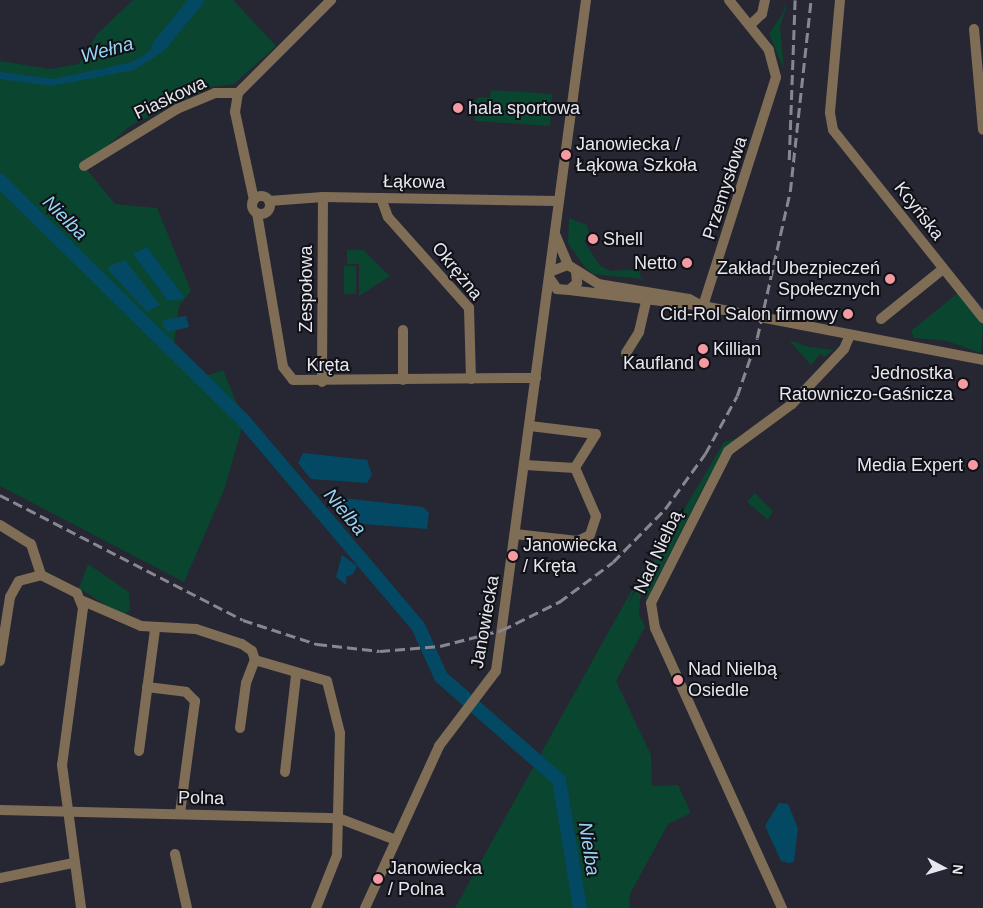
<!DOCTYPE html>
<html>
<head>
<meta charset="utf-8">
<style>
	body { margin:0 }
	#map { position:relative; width:983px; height:908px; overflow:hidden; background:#262733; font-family:Arial,sans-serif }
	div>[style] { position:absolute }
	.green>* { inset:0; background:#09452f; transform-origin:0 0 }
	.water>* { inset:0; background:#044964 }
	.river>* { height:14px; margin:-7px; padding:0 7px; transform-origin:7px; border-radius:7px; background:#044964 }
	.minor>* { height:10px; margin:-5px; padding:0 5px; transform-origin:5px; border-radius:5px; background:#7f6e55 }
	.minor>.ring { margin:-5px; padding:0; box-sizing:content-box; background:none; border:10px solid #7f6e55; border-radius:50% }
	.rail>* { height:2.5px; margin-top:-1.25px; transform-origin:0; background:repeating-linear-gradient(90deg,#868791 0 10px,transparent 0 15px) }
	.dots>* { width:14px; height:14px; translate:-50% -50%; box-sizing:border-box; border:2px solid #101016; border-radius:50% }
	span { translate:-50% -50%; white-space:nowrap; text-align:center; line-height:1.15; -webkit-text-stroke:4px #101016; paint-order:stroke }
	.street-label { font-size:18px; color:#e6e7ef }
	.poi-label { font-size:18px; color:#e6e7ef }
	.left { translate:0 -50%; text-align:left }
	.right { translate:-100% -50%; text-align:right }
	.water-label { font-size:19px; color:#98d4f3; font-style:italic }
	.north { position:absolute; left:918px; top:843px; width:50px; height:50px; -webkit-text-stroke:4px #101016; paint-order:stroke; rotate:96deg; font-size:14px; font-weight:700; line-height:20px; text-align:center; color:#e6e7ef }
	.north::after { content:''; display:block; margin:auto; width:18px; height:22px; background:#e6e7ef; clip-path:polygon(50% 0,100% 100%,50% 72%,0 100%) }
</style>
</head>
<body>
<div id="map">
	<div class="green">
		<i style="clip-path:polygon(133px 0,233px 0,276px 46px,234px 84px,211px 87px,130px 126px,84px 166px,115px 204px,157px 208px,191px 291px,179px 306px,173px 351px,200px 378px,223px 370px,244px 421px,224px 490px,184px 582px,0 486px,0 61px,50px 69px,79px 64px,97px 34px)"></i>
		<i style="clip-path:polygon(786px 0,785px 11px,780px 26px,784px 69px,769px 34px,783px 13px)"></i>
		<i style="clip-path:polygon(491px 90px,552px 94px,550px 126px,475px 121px,473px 104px,478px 97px,490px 98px)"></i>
		<i style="clip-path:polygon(569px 218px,587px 225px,590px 236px,584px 241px,600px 266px,611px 271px,638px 269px,642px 279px,593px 274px,584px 266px,568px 243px)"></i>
		<i style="clip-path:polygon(347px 250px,363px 250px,390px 276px,359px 296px,359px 264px,347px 264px)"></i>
		<i style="left:344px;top:266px;width:12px;height:28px"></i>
		<i style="clip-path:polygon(959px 292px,983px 323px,981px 353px,947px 341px,914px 338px,911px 331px)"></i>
		<i style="clip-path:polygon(789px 340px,809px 347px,834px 350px,824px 357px,820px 354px,811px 365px)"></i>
		<i style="clip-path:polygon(738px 438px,707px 480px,646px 601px,645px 582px,641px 588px,639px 615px,645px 627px,616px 681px,651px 755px,652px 786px,678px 785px,691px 813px,668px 824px,630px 894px,629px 908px,455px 908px,653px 552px,628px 604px,724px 442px)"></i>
		<i style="clip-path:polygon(755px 493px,773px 511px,768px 520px,747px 502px)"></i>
		<i style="clip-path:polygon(88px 564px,129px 592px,130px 610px,123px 616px,79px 588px)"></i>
	</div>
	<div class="water">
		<i style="clip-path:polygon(190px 0,202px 0,176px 31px,170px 25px)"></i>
		<i style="clip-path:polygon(168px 29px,174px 34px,156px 56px,134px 70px,52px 86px,0 79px,0 72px,54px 79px,132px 62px,150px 51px)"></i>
		<i style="clip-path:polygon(147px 247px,184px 297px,182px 299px,168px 301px,133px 254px)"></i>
		<i style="clip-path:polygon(125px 260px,160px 305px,147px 312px,109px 271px,109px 266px)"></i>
		<i style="clip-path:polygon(186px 316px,189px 327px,168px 332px,163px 327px,163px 320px)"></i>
		<i style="clip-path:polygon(303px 453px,367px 460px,372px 475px,367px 483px,311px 479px,298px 463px)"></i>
		<i style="clip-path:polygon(342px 498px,423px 507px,429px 513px,427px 529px,349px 523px,335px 507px,336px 499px)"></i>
		<i style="clip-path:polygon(342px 555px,357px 566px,353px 574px,346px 577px,346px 585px,336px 577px)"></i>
		<i style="clip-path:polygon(779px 803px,788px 804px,798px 828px,794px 862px,789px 863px,781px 861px,765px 826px)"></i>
	</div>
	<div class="river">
		<i style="left:159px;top:46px;width:60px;rotate:-50.4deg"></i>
		<i style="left:0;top:181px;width:342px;rotate:44.5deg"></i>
		<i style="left:244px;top:421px;width:269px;rotate:49.7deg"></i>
		<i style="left:418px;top:626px;width:56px;rotate:65.7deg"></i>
		<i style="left:441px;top:677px;width:157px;rotate:41.1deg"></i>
		<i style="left:559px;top:780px;width:130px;rotate:80.7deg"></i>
	</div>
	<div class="minor">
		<i style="left:840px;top:0;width:113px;rotate:95.1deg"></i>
		<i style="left:830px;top:113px;width:17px;rotate:80deg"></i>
		<i style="left:833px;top:130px;width:241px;rotate:51.4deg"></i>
		<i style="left:750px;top:25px;width:16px;rotate:-43deg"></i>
		<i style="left:762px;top:14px;width:14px;rotate:-78deg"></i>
		<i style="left:974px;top:29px;width:101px;rotate:84.9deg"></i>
		<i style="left:84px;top:166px;width:109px;rotate:-31.5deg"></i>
		<i style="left:177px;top:109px;width:41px;rotate:-22.8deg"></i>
		<i style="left:215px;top:93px;width:23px"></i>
		<i class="ring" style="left:252px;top:196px;width:8px;height:8px"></i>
		<i style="left:381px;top:198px;width:20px;rotate:70deg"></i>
		<i style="left:388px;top:217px;width:122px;rotate:48.3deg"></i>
		<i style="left:469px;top:308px;width:71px;rotate:88.4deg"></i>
		<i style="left:254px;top:200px;width:90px;rotate:-102.2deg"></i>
		<i style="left:235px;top:112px;width:19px;rotate:-81deg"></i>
		<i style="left:238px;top:93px;width:132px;rotate:-45deg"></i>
		<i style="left:269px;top:201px;width:54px;rotate:-4.2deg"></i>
		<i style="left:323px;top:197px;width:236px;rotate:1deg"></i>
		<i style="left:257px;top:213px;width:156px;rotate:80.4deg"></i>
		<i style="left:283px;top:367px;width:16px;rotate:52deg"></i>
		<i style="left:293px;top:380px;width:243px;rotate:-0.5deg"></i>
		<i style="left:555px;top:234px;width:34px;rotate:67deg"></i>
		<i style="left:552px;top:271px;width:17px;rotate:-21deg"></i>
		<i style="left:568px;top:265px;width:36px;rotate:32deg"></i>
		<i style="left:598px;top:284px;width:92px;rotate:9.4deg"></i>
		<i style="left:689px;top:299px;width:15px;rotate:28deg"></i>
		<i style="left:551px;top:280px;width:11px;rotate:56deg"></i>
		<i style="left:557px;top:289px;width:12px;rotate:5deg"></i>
		<i style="left:569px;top:290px;width:11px;rotate:-41deg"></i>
		<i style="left:577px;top:283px;width:11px;rotate:-95deg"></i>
		<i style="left:569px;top:290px;width:135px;rotate:6.8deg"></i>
		<i style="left:703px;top:306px;width:285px;rotate:10.9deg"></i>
		<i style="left:703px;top:306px;width:240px;rotate:-72.3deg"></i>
		<i style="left:776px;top:77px;width:28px;rotate:-105deg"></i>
		<i style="left:769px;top:50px;width:64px;rotate:-128.7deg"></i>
		<i style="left:881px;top:319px;width:80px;rotate:-38.9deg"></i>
		<i style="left:403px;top:330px;width:50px;rotate:90deg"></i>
		<i style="left:626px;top:353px;width:25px;rotate:-58deg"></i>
		<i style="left:639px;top:332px;width:32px;rotate:-77deg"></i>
		<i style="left:322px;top:382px;width:185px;rotate:-89.7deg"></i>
		<i style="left:530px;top:426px;width:66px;rotate:6.9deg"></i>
		<i style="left:596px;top:434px;width:40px;rotate:122deg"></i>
		<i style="left:525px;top:465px;width:50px;rotate:3.4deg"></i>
		<i style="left:0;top:525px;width:36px;rotate:32deg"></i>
		<i style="left:31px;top:544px;width:33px;rotate:72deg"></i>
		<i style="left:515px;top:534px;width:63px;rotate:6.3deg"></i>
		<i style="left:578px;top:541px;width:13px;rotate:-27deg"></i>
		<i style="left:590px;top:535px;width:20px;rotate:-72deg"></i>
		<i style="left:596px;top:516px;width:52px;rotate:-113.6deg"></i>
		<i style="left:83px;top:601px;width:63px;rotate:23.3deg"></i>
		<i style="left:141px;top:626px;width:55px;rotate:3.1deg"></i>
		<i style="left:196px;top:629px;width:48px;rotate:18.1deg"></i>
		<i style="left:242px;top:644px;width:12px;rotate:35deg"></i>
		<i style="left:252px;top:651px;width:9px;rotate:72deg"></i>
		<i style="left:255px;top:660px;width:75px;rotate:16.3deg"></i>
		<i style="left:327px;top:681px;width:54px;rotate:76deg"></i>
		<i style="left:340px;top:733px;width:122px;rotate:91.4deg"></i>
		<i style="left:337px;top:855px;width:57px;rotate:111.6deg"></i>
		<i style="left:0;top:661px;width:65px;rotate:-81.1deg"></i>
		<i style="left:10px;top:597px;width:18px;rotate:-61deg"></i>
		<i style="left:19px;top:581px;width:23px;rotate:-15deg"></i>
		<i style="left:41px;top:575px;width:40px;rotate:26.6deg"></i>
		<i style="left:77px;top:593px;width:16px;rotate:68deg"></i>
		<i style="left:83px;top:608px;width:158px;rotate:97.6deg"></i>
		<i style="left:62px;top:765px;width:144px;rotate:82.4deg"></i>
		<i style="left:147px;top:687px;width:39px;rotate:7deg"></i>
		<i style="left:186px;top:692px;width:13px;rotate:45deg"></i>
		<i style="left:195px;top:701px;width:114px;rotate:97.6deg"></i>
		<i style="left:240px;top:728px;width:45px;rotate:-82.4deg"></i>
		<i style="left:246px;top:683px;width:25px;rotate:-69deg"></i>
		<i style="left:139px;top:751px;width:123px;rotate:-82.5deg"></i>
		<i style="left:285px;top:772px;width:98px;rotate:-83.5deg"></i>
		<i style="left:0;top:810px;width:338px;rotate:1.4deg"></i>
		<i style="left:338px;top:818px;width:62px;rotate:20.8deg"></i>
		<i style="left:175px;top:854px;width:55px;rotate:77.5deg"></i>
		<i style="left:0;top:878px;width:75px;rotate:-11.6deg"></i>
		<i style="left:365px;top:908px;width:178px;rotate:-65.4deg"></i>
		<i style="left:439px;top:746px;width:94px;rotate:-52.8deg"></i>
		<i style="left:496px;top:671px;width:677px;rotate:-82.36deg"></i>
		<i style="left:782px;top:908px;width:307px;rotate:-114.4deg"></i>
		<i style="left:655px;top:628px;width:25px;rotate:-99deg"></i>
		<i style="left:651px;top:603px;width:170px;rotate:-63.1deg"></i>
		<i style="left:728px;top:451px;width:79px;rotate:-36.3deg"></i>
		<i style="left:792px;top:404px;width:76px;rotate:-46.6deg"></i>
		<i style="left:844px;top:349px;width:15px;rotate:-67deg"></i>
	</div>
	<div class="rail">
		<i style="left:789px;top:160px;width:160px;rotate:-87.9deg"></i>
		<i style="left:0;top:495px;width:273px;rotate:27.2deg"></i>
		<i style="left:243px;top:620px;width:78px;rotate:18deg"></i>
		<i style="left:317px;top:644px;width:63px;rotate:6.3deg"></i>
		<i style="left:380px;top:651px;width:60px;rotate:-4.8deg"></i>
		<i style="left:440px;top:646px;width:64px;rotate:-14.5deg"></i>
		<i style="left:502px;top:630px;width:64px;rotate:-26.2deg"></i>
		<i style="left:559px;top:602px;width:67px;rotate:-36.5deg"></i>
		<i style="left:613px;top:562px;width:74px;rotate:-45.5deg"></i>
		<i style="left:665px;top:509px;width:68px;rotate:-54deg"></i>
		<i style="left:705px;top:454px;width:66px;rotate:-61.1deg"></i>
		<i style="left:737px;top:396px;width:61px;rotate:-71deg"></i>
		<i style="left:757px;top:338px;width:150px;rotate:-77.3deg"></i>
		<i style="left:790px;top:192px;width:193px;rotate:-83.8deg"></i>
	</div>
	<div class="dots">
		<i style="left:458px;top:108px;background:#f49aa3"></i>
		<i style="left:566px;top:155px;background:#f49aa3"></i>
		<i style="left:593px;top:239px;background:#f49aa3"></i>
		<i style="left:687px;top:263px;background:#f49aa3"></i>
		<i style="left:890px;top:279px;background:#f49aa3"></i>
		<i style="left:848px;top:314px;background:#f49aa3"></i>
		<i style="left:703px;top:349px;background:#f49aa3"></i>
		<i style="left:704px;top:363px;background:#f49aa3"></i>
		<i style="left:963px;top:384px;background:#f49aa3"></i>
		<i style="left:973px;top:465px;background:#f49aa3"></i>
		<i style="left:513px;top:556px;background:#f49aa3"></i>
		<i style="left:678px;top:680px;background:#f49aa3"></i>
		<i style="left:378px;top:879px;background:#f49aa3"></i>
	</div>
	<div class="street-label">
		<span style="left:170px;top:98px;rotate:-25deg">Piaskowa</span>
		<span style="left:414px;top:182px;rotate:1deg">Łąkowa</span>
		<span style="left:725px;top:188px;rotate:-72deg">Przemysłowa</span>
		<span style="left:919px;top:211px;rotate:52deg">Kcyńska</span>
		<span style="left:457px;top:271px;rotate:51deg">Okrężna</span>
		<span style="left:306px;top:289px;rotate:-90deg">Zespołowa</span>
		<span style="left:328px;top:365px">Kręta</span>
		<span style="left:658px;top:552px;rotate:-65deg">Nad Nielbą</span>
		<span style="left:485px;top:622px;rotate:-80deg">Janowiecka</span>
		<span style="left:201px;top:798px;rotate:1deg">Polna</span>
	</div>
	<div class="poi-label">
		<span class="left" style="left:468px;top:108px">hala sportowa</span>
		<span class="left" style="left:576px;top:155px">Janowiecka /<br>Łąkowa Szkoła</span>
		<span class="left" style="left:603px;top:239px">Shell</span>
		<span class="right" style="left:677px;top:263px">Netto</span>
		<span class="right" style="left:880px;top:279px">Zakład Ubezpieczeń<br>Społecznych</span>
		<span class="right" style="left:838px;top:314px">Cid-Rol Salon firmowy</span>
		<span class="left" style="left:713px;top:349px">Killian</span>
		<span class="right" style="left:694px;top:363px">Kaufland</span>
		<span class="right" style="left:953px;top:384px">Jednostka<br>Ratowniczo-Gaśnicza</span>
		<span class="right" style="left:963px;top:465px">Media Expert</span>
		<span class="left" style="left:523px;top:556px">Janowiecka<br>/ Kręta</span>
		<span class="left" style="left:688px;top:680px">Nad Nielbą<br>Osiedle</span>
		<span class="left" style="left:388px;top:879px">Janowiecka<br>/ Polna</span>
	</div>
	<div class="water-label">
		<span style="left:107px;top:50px;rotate:-15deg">Wełna</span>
		<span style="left:65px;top:218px;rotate:45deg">Nielba</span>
		<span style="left:345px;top:512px;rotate:50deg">Nielba</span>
		<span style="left:589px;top:849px;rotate:81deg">Nielba</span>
	</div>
	<div class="north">N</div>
</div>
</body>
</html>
